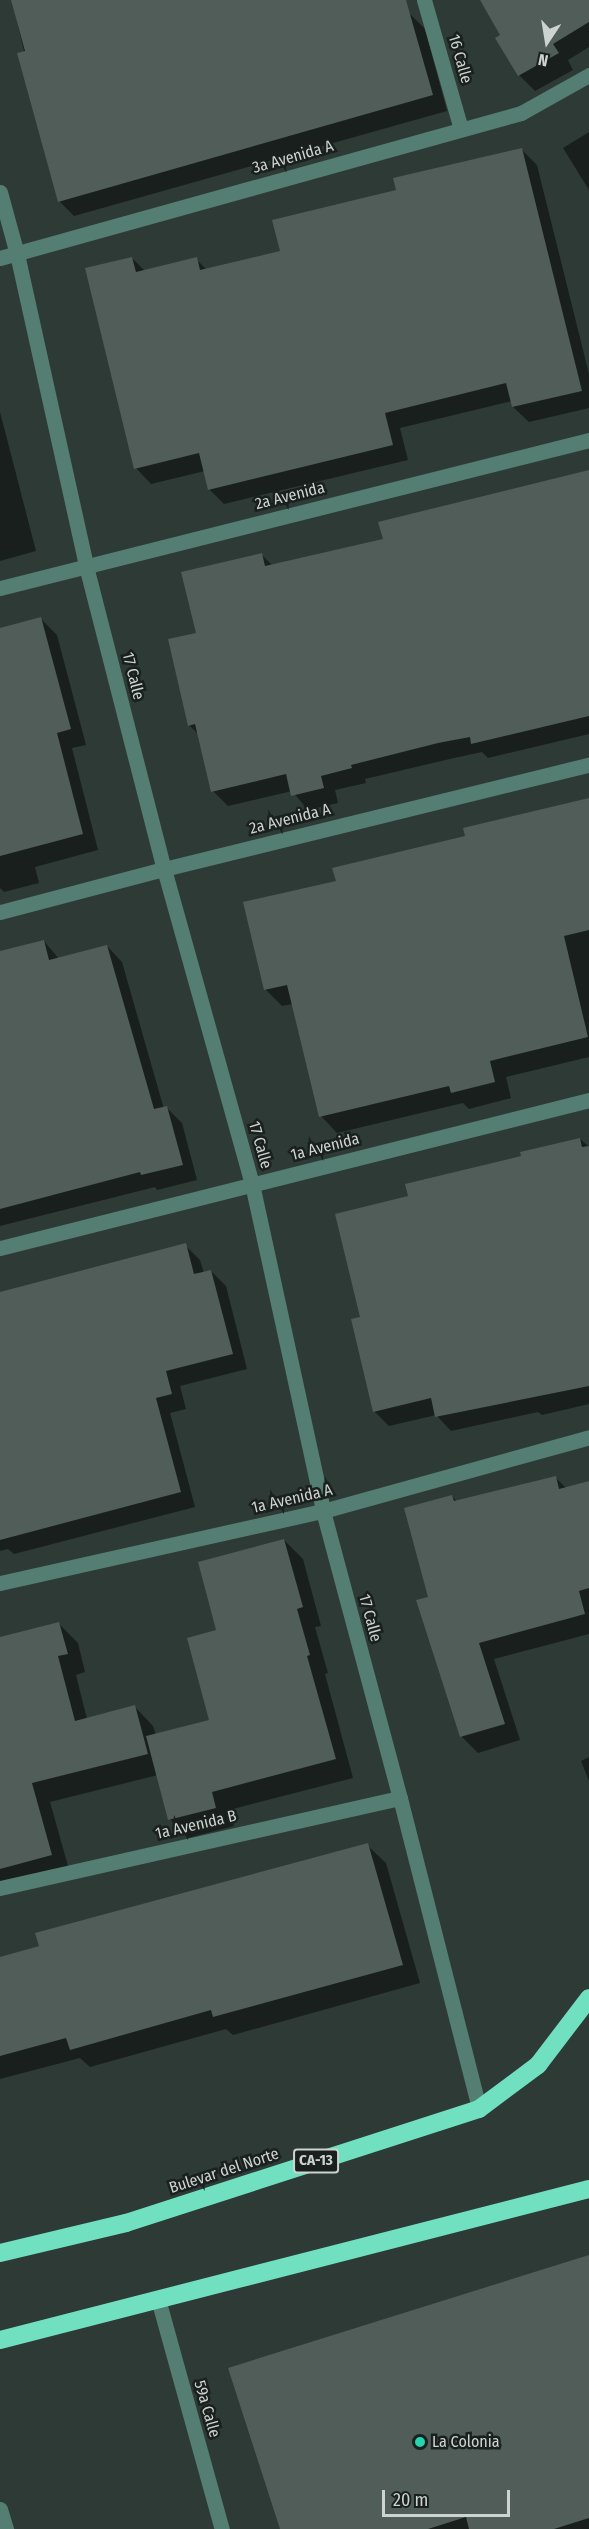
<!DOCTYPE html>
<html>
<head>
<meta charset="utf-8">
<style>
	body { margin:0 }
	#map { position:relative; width:589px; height:2529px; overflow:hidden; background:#2e3a36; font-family:"Fira Sans Condensed",sans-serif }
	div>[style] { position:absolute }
	.shadow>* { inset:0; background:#0007 }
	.building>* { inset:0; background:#505d58 }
	.minor>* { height:15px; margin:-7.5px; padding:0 7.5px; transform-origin:7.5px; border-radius:7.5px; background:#547e71 }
	.highway>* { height:18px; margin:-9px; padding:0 9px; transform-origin:9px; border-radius:9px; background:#70e0c1 }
	.dots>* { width:16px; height:16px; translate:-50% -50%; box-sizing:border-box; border:3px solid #1a201e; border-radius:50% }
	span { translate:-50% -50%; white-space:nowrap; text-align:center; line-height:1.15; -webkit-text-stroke:5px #1a201e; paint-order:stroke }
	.shield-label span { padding:2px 4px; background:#1a201e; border:2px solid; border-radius:4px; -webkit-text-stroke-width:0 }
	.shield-label { font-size:15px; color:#ccd3d0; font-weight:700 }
	.street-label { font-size:16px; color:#ccd3d0 }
	.poi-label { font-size:16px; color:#ccd3d0 }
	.left { translate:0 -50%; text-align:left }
	.north { position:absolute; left:517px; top:12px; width:60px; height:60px; -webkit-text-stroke:4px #1a201e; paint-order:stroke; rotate:192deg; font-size:16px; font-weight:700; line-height:24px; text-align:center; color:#ccd3d0 }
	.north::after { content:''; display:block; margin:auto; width:21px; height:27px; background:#ccd3d0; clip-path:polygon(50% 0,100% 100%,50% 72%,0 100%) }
	.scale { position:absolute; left:382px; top:2490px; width:128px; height:27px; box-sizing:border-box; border:3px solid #ccd3d0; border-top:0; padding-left:8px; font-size:18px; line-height:21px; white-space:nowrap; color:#ccd3d0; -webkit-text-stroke:4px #1a201e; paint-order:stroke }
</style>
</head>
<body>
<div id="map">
	<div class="shadow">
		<i style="clip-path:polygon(12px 0,369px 0,409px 13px,425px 29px,447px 111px,74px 216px,59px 201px)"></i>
		<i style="clip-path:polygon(481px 0,589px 0,589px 47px,568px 60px,573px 70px,535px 91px,519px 75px,502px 35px)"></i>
		<i style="clip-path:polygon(589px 132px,589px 190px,563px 148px)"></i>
		<i style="clip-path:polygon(521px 149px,537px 165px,589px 374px,589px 408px,529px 422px,513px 407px,512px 401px,400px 428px,408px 460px,224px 504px,209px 489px,205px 471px,151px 484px,136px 468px,132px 258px,145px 271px,196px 259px,207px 270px,282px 252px,398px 191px)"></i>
		<i style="clip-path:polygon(0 412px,36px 551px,0 561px)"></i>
		<i style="clip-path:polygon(589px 473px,589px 734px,488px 758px,482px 752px,454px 758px,365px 779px,366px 783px,335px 790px,338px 803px,308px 810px,292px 791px,228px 806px,213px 791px,199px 735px,189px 725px,197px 634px,262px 555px,273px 566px,384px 540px)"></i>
		<i style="clip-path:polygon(41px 619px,57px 635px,86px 745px,72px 748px,98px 850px,35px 867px,39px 883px,4px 892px,0 888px,0 629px)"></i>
		<i style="clip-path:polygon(589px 799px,589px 1057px,506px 1077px,511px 1098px,469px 1109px,463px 1103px,337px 1133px,321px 1116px,293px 1004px,282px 1006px,265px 989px,338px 882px,467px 837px)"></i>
		<i style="clip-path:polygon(44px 941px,59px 959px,107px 946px,122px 962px,164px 1109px,167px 1108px,182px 1123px,197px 1180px,157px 1190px,155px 1187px,0 1226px,0 953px)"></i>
		<i style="clip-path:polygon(580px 1139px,589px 1147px,589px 1404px,542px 1415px,538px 1412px,451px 1431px,436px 1415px,389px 1426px,374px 1411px,362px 1318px,409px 1198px)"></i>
		<i style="clip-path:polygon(185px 1245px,200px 1260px,204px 1273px,211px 1271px,226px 1286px,247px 1369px,180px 1386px,186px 1409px,170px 1413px,195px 1507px,14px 1554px,8px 1549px,0 1551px,0 1294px)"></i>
		<i style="clip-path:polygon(555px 1477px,566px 1488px,589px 1482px,589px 1634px,494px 1659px,520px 1740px,478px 1753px,462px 1737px,418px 1601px,429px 1598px,452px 1496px,457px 1502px)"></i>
		<i style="clip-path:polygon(284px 1540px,303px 1559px,321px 1626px,315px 1627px,328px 1673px,325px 1674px,353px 1778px,229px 1810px,234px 1826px,188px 1838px,170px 1819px,158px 1775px,50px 1802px,70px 1873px,0 1892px,0 1640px,59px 1624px,78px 1643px,85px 1672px,76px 1675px,87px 1719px,135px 1707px,153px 1726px,156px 1735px,210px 1721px,218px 1631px)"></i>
		<i style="clip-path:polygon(589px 1757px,589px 1781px,581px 1761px)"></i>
		<i style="clip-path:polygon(367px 1845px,386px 1863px,420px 1983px,233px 2035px,226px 2029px,90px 2067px,80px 2058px,0 2079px,0 1958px)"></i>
		<i style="clip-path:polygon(589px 2256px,589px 2529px,281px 2529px)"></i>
	</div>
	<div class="building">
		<i style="clip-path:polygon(11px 0,406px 0,433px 95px,58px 202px,17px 53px,25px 51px)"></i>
		<i style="clip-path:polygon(480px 0,589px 0,589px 22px,553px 44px,559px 53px,518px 76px,495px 38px,500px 35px)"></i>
		<i style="clip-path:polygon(522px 148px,582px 391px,512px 407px,506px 383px,385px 413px,393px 445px,208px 490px,199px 453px,134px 469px,85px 268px,132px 257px,136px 272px,197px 257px,200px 270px,280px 251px,272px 220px,396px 190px,393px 178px)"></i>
		<i style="clip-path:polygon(589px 470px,589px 716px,471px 744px,470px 737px,438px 743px,351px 765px,352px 768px,321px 776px,324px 788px,291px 796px,286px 774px,211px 792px,195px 724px,188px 726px,168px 639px,196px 633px,181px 572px,262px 553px,265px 566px,383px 539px,378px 522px)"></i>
		<i style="clip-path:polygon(41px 617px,71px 729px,57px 733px,83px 834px,0 856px,0 628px)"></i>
		<i style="clip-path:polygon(589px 798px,589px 930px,564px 936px,588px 1037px,490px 1061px,495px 1082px,451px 1093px,449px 1086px,319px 1117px,287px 985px,264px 990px,243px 902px,336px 881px,332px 868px,465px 836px,463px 828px)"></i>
		<i style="clip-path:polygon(44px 940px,49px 960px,107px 945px,154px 1109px,167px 1106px,183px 1165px,141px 1175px,140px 1172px,0 1209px,0 951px)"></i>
		<i style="clip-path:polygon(580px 1138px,582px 1147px,589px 1146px,589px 1386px,435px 1417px,431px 1398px,373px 1412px,351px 1319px,360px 1317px,335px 1214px,408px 1196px,405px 1184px,521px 1156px,520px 1152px)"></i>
		<i style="clip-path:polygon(186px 1243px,194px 1274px,211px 1270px,233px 1354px,166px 1371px,172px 1394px,156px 1398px,181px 1492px,0 1540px,0 1292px)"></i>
		<i style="clip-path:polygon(556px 1476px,559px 1489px,589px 1481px,589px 1588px,579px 1591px,585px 1614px,479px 1643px,505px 1724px,460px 1737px,416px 1600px,428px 1597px,404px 1508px,452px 1495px,454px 1501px)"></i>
		<i style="clip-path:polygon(284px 1539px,303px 1607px,297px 1609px,310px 1655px,307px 1656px,336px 1759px,212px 1792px,216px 1808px,168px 1820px,146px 1736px,209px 1720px,187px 1638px,216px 1630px,198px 1562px)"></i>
		<i style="clip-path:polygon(59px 1622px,68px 1654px,58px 1656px,75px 1721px,135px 1705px,148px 1754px,32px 1783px,52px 1855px,0 1869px,0 1637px)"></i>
		<i style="clip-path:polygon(368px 1843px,403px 1965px,213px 2017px,211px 2010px,70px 2050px,66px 2038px,0 2056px,0 1957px,39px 1946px,35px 1933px)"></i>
		<i style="clip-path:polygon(589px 2255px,589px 2518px,554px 2529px,469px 2529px,466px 2517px,428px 2529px,280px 2529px,228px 2368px)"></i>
	</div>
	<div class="minor">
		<i style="left:424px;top:0;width:134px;rotate:74deg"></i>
		<i style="left:0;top:192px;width:64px;rotate:74.7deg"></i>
		<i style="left:17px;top:254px;width:320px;rotate:77.5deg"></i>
		<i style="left:86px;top:566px;width:313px;rotate:75.6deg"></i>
		<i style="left:164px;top:869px;width:327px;rotate:74.4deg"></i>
		<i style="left:252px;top:1184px;width:335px;rotate:77.7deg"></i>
		<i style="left:323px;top:1511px;width:297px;rotate:75deg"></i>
		<i style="left:400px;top:1798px;width:321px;rotate:75.7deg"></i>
		<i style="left:0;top:258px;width:541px;rotate:-15.55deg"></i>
		<i style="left:521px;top:113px;width:78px;rotate:-29.2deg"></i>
		<i style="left:0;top:588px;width:607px;rotate:-14.1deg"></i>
		<i style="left:0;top:912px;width:170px;rotate:-14.7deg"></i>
		<i style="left:164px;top:869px;width:438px;rotate:-13.8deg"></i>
		<i style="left:0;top:1248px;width:607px;rotate:-14.1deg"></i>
		<i style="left:0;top:1583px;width:331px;rotate:-12.6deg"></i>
		<i style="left:323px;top:1511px;width:276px;rotate:-15.5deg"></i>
		<i style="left:0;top:1888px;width:410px;rotate:-12.7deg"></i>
		<i style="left:158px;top:2299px;width:239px;rotate:74.5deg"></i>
		<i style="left:0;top:2509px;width:21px;rotate:73deg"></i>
	</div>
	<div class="highway">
		<i style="left:0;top:2253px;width:130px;rotate:-13.4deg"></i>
		<i style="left:126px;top:2223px;width:371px;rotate:-17.9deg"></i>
		<i style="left:479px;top:2109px;width:74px;rotate:-36.7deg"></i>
		<i style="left:538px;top:2065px;width:84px;rotate:-52.7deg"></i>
		<i style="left:0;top:2340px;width:608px;rotate:-14.38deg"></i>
	</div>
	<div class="dots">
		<i style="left:420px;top:2442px;background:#24d5ae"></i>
	</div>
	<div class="shield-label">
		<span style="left:316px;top:2161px">CA-13</span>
	</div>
	<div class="street-label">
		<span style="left:460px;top:59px;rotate:74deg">16 Calle</span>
		<span style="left:293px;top:157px;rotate:-16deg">3a Avenida A</span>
		<span style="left:290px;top:496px;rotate:-14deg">2a Avenida</span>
		<span style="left:133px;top:676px;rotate:76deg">17 Calle</span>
		<span style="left:290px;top:819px;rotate:-14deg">2a Avenida A</span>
		<span style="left:260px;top:1145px;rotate:74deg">17 Calle</span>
		<span style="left:325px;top:1147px;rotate:-14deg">1a Avenida</span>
		<span style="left:292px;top:1499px;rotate:-13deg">1a Avenida A</span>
		<span style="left:370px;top:1618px;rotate:75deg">17 Calle</span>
		<span style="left:196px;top:1825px;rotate:-13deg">1a Avenida B</span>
		<span style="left:224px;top:2171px;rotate:-18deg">Bulevar del Norte</span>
		<span style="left:207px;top:2409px;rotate:74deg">59a Calle</span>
	</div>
	<div class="poi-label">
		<span class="left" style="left:432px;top:2442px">La Colonia</span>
	</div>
	<div class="north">N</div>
	<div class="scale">20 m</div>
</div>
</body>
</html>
